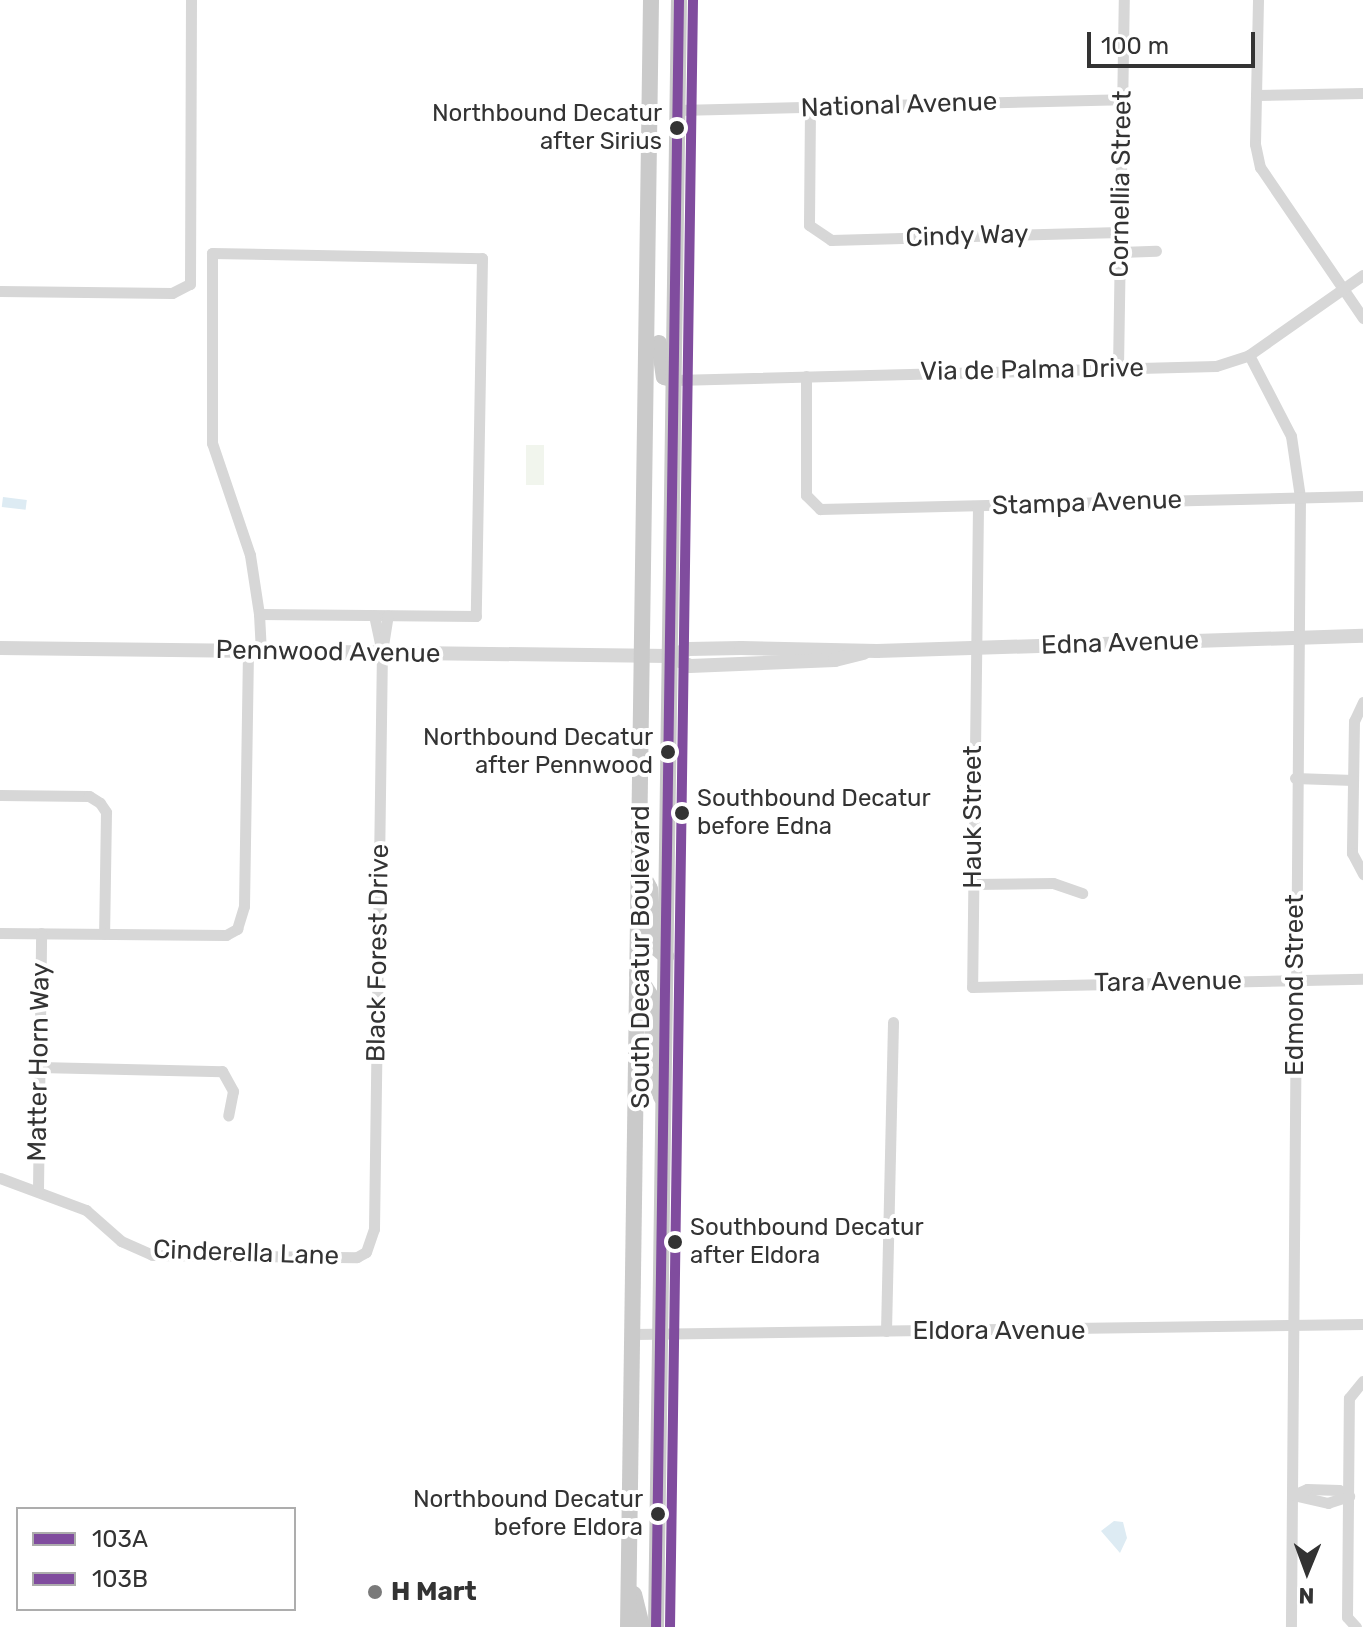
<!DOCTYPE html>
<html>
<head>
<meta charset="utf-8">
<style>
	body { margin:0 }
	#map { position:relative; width:1363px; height:1627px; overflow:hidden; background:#fff; font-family:Rubik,sans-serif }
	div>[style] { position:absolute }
	.green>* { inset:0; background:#f1f5ed; transform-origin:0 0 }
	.water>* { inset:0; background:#ddebf3; transform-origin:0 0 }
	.minor>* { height:11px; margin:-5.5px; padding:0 5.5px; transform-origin:5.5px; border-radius:5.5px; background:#d7d7d7 }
	.tertiary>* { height:14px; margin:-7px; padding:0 7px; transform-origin:7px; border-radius:7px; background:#d7d7d7 }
	.primary>* { height:16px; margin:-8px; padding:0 8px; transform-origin:8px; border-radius:8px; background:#cacaca }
	.bus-1>* { height:10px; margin:-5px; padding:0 5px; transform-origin:5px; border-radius:5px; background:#804c9e }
	.bus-2>* { height:10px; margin:-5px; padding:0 5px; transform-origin:5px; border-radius:5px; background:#804c9e }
	.dots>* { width:22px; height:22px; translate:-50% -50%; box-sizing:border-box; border:4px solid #fff; border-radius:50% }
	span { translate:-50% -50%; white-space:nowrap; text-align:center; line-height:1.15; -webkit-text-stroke:8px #fff; paint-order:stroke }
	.bus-label { font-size:24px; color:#333 }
	.right { translate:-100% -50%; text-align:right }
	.left { translate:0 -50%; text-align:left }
	.street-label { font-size:26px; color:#333 }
	.poi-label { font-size:26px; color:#333; font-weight:700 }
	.legend { position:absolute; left:16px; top:1507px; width:280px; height:104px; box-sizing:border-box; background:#fff; border:2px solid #adadad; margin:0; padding:10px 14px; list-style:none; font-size:24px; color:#333 }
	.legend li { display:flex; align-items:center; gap:16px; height:40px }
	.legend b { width:40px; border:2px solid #adadad }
	.north { position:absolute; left:1267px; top:1531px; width:80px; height:80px; -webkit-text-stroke:6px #fff; paint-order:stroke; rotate:181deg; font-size:22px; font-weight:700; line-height:32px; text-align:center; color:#333 }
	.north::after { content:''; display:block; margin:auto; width:28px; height:36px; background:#333; clip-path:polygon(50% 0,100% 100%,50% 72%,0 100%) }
	.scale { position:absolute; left:1087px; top:32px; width:168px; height:36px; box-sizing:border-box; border:4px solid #333; border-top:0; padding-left:10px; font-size:24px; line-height:28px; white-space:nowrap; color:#333; -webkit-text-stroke:6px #fff; paint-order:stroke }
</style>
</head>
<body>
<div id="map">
	<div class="green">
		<i style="left:526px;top:445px;width:18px;height:40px"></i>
	</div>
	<div class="water">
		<i style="left:509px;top:111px;width:29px;height:11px"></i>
		<i style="left:3px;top:497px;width:24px;height:10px;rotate:7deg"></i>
		<i style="clip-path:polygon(1114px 1521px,1123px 1522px,1127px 1538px,1120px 1553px,1101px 1531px)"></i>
	</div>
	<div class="minor">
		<i style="left:1258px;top:0;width:144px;rotate:91.2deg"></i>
		<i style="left:1255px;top:144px;width:24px;rotate:78deg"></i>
		<i style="left:1260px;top:167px;width:183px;rotate:55.7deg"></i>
		<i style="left:1256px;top:95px;width:107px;rotate:-1.1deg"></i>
		<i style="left:810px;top:108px;width:117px;rotate:90.5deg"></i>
		<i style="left:809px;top:225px;width:27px;rotate:34deg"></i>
		<i style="left:831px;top:240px;width:289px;rotate:-1.6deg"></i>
		<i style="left:677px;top:110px;width:445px;rotate:-1.4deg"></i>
		<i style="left:1120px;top:252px;width:36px;rotate:-2deg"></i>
		<i style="left:0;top:291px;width:172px;rotate:0.7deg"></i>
		<i style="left:172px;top:293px;width:20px;rotate:-27deg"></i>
		<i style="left:190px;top:284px;width:284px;rotate:-89.8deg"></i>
		<i style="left:1249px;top:355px;width:91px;rotate:62.6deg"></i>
		<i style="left:1291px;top:436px;width:62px;rotate:81.6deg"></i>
		<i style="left:1300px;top:497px;width:1130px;rotate:90.46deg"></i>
		<i style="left:1118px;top:368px;width:368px;rotate:-89.1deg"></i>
		<i style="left:806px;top:376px;width:119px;rotate:90deg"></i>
		<i style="left:806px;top:495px;width:20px;rotate:45deg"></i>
		<i style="left:820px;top:509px;width:543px;rotate:-1.37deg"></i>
		<i style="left:675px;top:380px;width:541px;rotate:-1.48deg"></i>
		<i style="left:1216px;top:366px;width:35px;rotate:-18deg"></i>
		<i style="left:1249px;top:355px;width:139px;rotate:-35.1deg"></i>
		<i style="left:978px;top:506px;width:481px;rotate:90.7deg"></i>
		<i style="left:972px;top:987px;width:391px;rotate:-1.2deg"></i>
		<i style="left:259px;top:614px;width:60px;rotate:-98.7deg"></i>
		<i style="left:250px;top:555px;width:118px;rotate:-108.7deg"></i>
		<i style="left:212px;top:443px;width:190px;rotate:-90deg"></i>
		<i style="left:212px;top:253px;width:270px;rotate:1.1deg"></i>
		<i style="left:482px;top:258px;width:358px;rotate:91deg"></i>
		<i style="left:476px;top:616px;width:217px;rotate:-179.5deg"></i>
		<i style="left:259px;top:614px;width:37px;rotate:87deg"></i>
		<i style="left:374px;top:615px;width:38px;rotate:78deg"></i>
		<i style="left:1363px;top:702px;width:21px;rotate:115deg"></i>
		<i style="left:1354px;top:721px;width:132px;rotate:90.9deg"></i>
		<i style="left:1352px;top:853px;width:24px;rotate:62deg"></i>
		<i style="left:1295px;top:778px;width:58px;rotate:2deg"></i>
		<i style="left:0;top:795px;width:89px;rotate:0.6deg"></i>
		<i style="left:89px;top:796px;width:13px;rotate:32deg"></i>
		<i style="left:100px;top:803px;width:11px;rotate:56deg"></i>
		<i style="left:106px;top:812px;width:122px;rotate:90.9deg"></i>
		<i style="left:973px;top:884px;width:80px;rotate:-0.7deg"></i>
		<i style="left:1053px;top:883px;width:31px;rotate:19deg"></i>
		<i style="left:0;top:933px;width:226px;rotate:0.5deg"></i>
		<i style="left:226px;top:935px;width:13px;rotate:-29deg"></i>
		<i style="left:237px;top:929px;width:24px;rotate:-73deg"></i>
		<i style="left:244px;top:906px;width:255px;rotate:-89.1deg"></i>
		<i style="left:39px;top:1067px;width:183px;rotate:1.3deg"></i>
		<i style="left:222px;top:1071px;width:23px;rotate:61deg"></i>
		<i style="left:233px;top:1091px;width:25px;rotate:101deg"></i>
		<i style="left:0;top:1178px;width:92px;rotate:20.4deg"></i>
		<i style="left:86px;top:1210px;width:47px;rotate:41.5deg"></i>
		<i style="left:121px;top:1241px;width:34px;rotate:24deg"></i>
		<i style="left:152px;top:1255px;width:205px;rotate:0.6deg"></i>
		<i style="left:357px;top:1257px;width:10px;rotate:-29deg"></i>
		<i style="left:366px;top:1252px;width:24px;rotate:-71deg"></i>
		<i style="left:374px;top:1229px;width:577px;rotate:-89.21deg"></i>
		<i style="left:382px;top:652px;width:37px;rotate:-81deg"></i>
		<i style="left:38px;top:1190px;width:257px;rotate:-89.3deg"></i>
		<i style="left:886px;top:1331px;width:309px;rotate:-88.7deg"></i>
		<i style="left:634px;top:1334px;width:729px;rotate:-0.79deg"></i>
		<i style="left:1307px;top:1489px;width:32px;rotate:2deg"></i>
		<i style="left:1339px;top:1490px;width:12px;rotate:31deg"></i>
		<i style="left:1349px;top:1496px;width:22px;rotate:162deg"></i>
		<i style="left:1328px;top:1503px;width:36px;rotate:-167deg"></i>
		<i style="left:1293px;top:1495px;width:15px;rotate:-23deg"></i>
		<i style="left:1356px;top:1627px;width:13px;rotate:-132deg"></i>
		<i style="left:1347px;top:1617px;width:219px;rotate:-89.5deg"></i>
		<i style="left:1349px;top:1398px;width:22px;rotate:-51deg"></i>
	</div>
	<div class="tertiary">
		<i style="left:0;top:648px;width:669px;rotate:0.69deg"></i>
		<i style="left:669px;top:656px;width:21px;rotate:-19deg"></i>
		<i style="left:689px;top:649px;width:52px;rotate:-1.1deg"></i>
		<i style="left:741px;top:648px;width:136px;rotate:1.3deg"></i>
		<i style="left:877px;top:651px;width:486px;rotate:-1.8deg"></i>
		<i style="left:669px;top:656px;width:23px;rotate:25deg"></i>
		<i style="left:690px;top:666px;width:145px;rotate:-2.4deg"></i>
		<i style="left:835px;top:660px;width:30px;rotate:-14deg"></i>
	</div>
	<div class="primary">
		<i style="left:659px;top:343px;width:34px;rotate:82deg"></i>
		<i style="left:664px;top:377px;width:11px;rotate:15deg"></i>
		<i style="left:640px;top:870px;width:21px;rotate:62deg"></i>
		<i style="left:650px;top:889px;width:57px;rotate:86deg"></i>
		<i style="left:654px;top:946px;width:16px;rotate:40deg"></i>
		<i style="left:637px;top:974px;width:31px;rotate:58deg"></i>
		<i style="left:653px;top:1000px;width:73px;rotate:90.8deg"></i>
		<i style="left:652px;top:1073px;width:26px;rotate:69deg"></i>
		<i style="left:634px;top:1594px;width:34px;rotate:76deg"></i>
		<i style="left:628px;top:1627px;width:1627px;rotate:-89.19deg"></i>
		<i style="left:656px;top:1627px;width:1627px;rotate:-89.19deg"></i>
	</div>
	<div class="bus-1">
		<i style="left:656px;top:1627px;width:1627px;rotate:-89.19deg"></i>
	</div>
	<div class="bus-2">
		<i style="left:670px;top:1627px;width:1627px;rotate:-89.19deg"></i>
	</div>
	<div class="dots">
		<i style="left:677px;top:128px;background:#333"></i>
		<i style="left:668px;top:752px;background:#333"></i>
		<i style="left:682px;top:813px;background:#333"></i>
		<i style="left:675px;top:1242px;background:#333"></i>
		<i style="left:658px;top:1514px;background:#333"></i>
		<i style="left:375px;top:1592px;background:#7a7a7a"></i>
	</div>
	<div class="bus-label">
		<span class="right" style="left:662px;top:128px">Northbound Decatur<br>after Sirius</span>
		<span class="right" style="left:653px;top:752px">Northbound Decatur<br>after Pennwood</span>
		<span class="left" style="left:697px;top:813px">Southbound Decatur<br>before Edna</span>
		<span class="left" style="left:690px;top:1242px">Southbound Decatur<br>after Eldora</span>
		<span class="right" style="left:643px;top:1514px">Northbound Decatur<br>before Eldora</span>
	</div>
	<div class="street-label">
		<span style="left:899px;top:105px;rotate:-2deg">National Avenue</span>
		<span style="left:1121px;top:184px;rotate:-89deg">Cornellia Street</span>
		<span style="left:967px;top:236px;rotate:-2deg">Cindy Way</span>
		<span style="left:1032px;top:370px;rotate:-1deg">Via de Palma Drive</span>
		<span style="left:1087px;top:503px;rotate:-2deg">Stampa Avenue</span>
		<span style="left:1120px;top:643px;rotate:-2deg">Edna Avenue</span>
		<span style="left:328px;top:652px;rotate:1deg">Pennwood Avenue</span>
		<span style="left:973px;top:817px;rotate:-90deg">Hauk Street</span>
		<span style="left:378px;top:953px;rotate:-89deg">Black Forest Drive</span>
		<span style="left:641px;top:957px;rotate:-90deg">South Decatur Boulevard</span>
		<span style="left:1168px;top:982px;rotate:-1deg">Tara Avenue</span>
		<span style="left:1295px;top:985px;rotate:-90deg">Edmond Street</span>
		<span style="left:39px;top:1062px;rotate:-89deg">Matter Horn Way</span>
		<span style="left:246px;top:1253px;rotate:2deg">Cinderella Lane</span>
		<span style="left:999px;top:1331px">Eldora Avenue</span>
	</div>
	<div class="poi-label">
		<span class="left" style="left:391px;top:1592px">H Mart</span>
	</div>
	<ul class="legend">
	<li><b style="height:10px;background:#804c9e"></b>103A</li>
	<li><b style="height:10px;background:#804c9e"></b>103B</li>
	</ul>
	<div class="north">N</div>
	<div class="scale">100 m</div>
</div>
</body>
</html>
